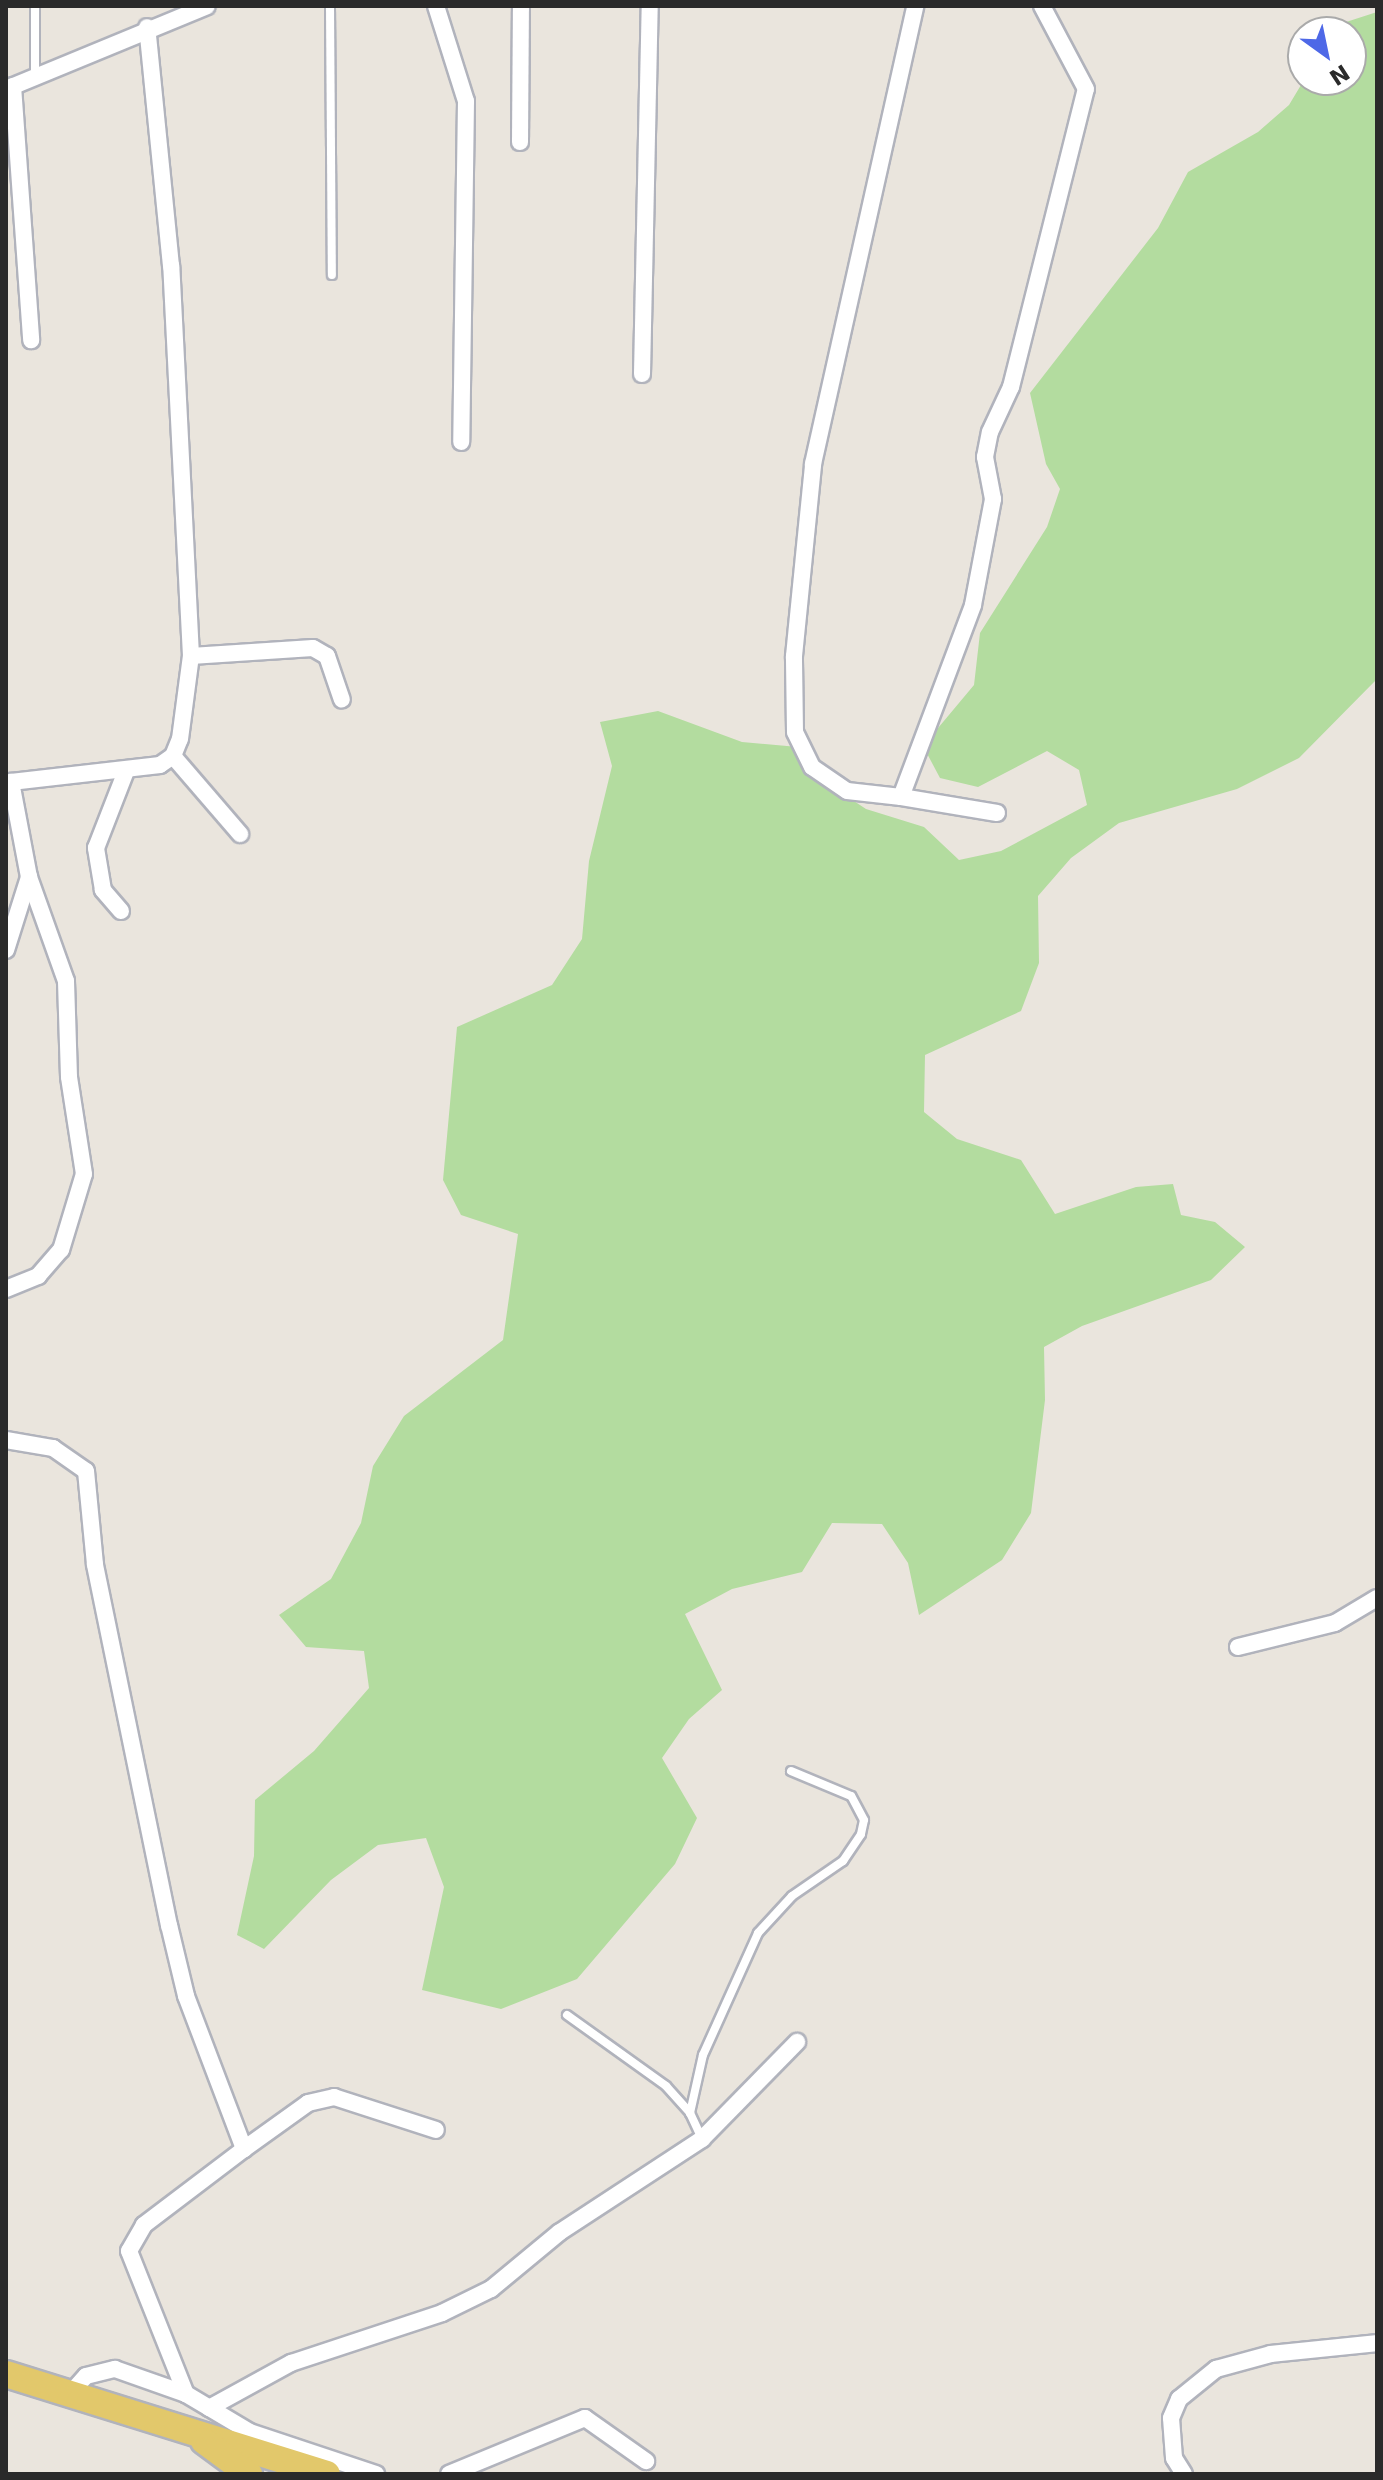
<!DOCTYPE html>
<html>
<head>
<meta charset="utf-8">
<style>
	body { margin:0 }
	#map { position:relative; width:1383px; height:2480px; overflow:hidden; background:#eae5dd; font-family:"DejaVu Sans",sans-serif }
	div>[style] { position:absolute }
	.green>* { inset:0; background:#b3dc9f }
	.roads { filter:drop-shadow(2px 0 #b1b3bc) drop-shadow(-2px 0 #b1b3bc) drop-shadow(0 2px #b1b3bc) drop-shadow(0 -2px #b1b3bc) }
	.lane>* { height:8px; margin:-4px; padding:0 4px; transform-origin:4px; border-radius:4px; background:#fff }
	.street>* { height:16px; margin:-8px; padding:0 8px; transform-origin:8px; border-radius:8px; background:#fff }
	.primary>* { height:26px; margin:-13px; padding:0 13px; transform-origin:13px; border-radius:13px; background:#e2c86b }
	span { translate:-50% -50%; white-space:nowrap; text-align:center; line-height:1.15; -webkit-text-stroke:6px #fff; paint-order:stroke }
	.frame { position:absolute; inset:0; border:8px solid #2a2a2a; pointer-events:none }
	.north { position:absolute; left:1287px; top:16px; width:80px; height:80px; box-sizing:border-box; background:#fff; border:2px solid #aaa; border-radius:50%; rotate:147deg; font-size:22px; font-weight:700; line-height:32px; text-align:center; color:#2a2a2a }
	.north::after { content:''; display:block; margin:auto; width:28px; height:36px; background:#4e68e7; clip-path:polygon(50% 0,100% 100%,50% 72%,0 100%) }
</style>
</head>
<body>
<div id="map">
	<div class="green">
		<i style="clip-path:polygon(1377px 12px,1377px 679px,1299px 758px,1237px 789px,1119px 823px,1071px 858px,1038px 896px,1039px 963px,1021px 1011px,925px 1055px,924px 1112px,957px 1139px,1021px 1160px,1055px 1214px,1136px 1187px,1173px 1184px,1181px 1215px,1215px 1222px,1245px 1247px,1211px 1280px,1082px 1326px,1044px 1347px,1045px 1400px,1031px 1513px,1002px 1560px,919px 1615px,908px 1563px,882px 1524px,832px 1523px,802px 1572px,732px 1589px,685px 1614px,722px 1690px,689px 1719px,662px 1758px,697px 1818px,675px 1864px,577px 1979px,501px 2009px,422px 1990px,444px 1887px,426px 1838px,378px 1845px,331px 1880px,264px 1949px,237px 1935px,254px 1856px,255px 1800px,314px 1751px,369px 1688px,364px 1651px,306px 1647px,279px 1615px,331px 1579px,361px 1523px,373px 1466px,404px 1416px,503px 1340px,518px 1234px,461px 1215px,443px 1180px,457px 1027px,552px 985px,582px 939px,589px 861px,612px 766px,600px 722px,658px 711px,742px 742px,798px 747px,831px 786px,866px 809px,924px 827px,959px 860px,1001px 851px,1087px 805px,1079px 770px,1047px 751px,978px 787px,940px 778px,923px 746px,974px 685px,980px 633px,1047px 527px,1060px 489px,1046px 464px,1030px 393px,1158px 228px,1188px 172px,1258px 132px,1289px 105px,1304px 80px,1351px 80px,1351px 32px,1337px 32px,1343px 23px)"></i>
	</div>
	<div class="roads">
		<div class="lane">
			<i style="left:330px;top:6px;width:269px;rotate:89.6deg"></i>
			<i style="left:35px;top:77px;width:71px;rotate:-90deg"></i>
			<i style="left:567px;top:2015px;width:122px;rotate:35.6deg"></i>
			<i style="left:666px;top:2086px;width:36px;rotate:48deg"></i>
			<i style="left:690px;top:2113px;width:29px;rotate:65deg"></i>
			<i style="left:690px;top:2113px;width:59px;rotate:-77.4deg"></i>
			<i style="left:703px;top:2055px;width:134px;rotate:-65.7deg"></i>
			<i style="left:758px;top:1933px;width:50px;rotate:-47.4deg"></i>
			<i style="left:792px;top:1896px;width:62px;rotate:-34.5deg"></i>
			<i style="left:843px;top:1861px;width:32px;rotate:-56deg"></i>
			<i style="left:861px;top:1834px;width:14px;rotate:-78deg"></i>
			<i style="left:864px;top:1820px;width:27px;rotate:-118deg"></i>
			<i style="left:851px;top:1796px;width:65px;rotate:-157.4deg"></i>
		</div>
		<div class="street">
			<i style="left:436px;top:6px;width:100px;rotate:72.5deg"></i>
			<i style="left:466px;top:101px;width:341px;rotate:90.8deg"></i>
			<i style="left:13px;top:86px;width:255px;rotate:85.9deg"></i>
			<i style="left:6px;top:89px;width:217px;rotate:-22.4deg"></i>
			<i style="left:520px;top:142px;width:136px;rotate:-89.6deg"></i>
			<i style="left:642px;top:374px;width:368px;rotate:-88.8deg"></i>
			<i style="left:191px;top:656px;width:122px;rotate:-3.8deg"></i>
			<i style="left:313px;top:648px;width:16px;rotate:30deg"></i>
			<i style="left:327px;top:656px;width:46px;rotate:71.2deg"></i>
			<i style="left:173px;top:756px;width:103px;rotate:49.3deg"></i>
			<i style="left:901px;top:797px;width:54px;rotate:-173.7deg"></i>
			<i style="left:847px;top:791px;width:42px;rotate:-145.6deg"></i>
			<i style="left:812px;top:767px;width:39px;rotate:-116deg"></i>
			<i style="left:795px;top:732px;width:76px;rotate:-90.8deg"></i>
			<i style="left:794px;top:656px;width:193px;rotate:-84.3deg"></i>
			<i style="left:813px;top:464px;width:469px;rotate:-77.4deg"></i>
			<i style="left:997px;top:813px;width:97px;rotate:-170.5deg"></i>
			<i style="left:901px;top:797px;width:205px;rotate:-69.4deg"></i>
			<i style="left:973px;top:605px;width:108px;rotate:-79.3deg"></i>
			<i style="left:993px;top:499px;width:43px;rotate:-100.8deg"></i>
			<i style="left:985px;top:457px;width:25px;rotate:-79deg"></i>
			<i style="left:990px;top:432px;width:50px;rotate:-65deg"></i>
			<i style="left:1011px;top:387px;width:307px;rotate:-75.9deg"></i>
			<i style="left:1086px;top:89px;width:94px;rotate:-117.9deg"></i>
			<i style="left:121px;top:911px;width:28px;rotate:-131deg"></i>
			<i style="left:103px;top:890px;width:43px;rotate:-99.5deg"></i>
			<i style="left:96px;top:848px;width:83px;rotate:-68.7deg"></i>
			<i style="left:6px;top:950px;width:77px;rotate:-72.5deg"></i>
			<i style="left:29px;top:877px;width:97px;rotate:-100.7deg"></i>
			<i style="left:11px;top:782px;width:150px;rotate:-6.5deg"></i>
			<i style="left:160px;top:765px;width:16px;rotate:-35deg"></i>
			<i style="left:173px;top:756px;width:18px;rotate:-68deg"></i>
			<i style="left:180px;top:739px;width:84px;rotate:-82.5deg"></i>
			<i style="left:191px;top:656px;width:391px;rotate:-92.9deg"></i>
			<i style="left:171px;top:266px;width:240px;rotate:-95.7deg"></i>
			<i style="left:6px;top:1289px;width:35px;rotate:-22deg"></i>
			<i style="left:38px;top:1276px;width:35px;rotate:-49deg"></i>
			<i style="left:61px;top:1250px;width:79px;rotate:-73.2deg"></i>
			<i style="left:84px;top:1174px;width:98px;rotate:-98.8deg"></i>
			<i style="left:69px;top:1077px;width:96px;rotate:-91.8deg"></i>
			<i style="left:66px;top:981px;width:110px;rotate:-109.6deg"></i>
			<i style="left:6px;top:1440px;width:48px;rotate:9.7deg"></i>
			<i style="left:53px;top:1448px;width:40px;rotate:34.9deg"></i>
			<i style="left:86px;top:1471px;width:94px;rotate:84.5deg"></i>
			<i style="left:95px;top:1565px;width:368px;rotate:78.4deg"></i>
			<i style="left:169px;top:1925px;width:73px;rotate:76.5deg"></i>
			<i style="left:186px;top:1996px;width:164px;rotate:69.2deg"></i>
			<i style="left:244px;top:2149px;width:126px;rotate:142.8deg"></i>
			<i style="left:144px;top:2225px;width:30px;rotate:120deg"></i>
			<i style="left:129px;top:2251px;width:154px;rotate:68.3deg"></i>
			<i style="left:1238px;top:1647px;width:100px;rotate:-13.9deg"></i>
			<i style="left:1335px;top:1623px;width:49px;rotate:-30.8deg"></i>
			<i style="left:244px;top:2149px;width:79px;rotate:-35.7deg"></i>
			<i style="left:308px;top:2103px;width:27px;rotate:-13deg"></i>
			<i style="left:334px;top:2097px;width:107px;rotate:17.9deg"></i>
			<i style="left:68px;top:2396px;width:27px;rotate:-48deg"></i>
			<i style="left:86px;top:2376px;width:30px;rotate:-14deg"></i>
			<i style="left:115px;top:2369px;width:75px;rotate:19.4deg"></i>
			<i style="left:186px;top:2394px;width:74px;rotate:30.7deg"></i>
			<i style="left:250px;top:2432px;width:133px;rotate:18.4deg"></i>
			<i style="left:209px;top:2408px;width:94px;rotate:-28.8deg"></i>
			<i style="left:291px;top:2363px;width:159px;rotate:-18.3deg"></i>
			<i style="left:442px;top:2313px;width:55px;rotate:-26.1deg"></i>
			<i style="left:491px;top:2289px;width:89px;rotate:-39.6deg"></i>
			<i style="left:560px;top:2232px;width:170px;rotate:-33.2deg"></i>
			<i style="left:702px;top:2139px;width:136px;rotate:-45.6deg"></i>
			<i style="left:449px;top:2474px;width:147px;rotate:-22.4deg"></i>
			<i style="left:585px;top:2418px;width:75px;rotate:35.2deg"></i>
			<i style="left:1184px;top:2474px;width:19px;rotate:-122deg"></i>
			<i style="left:1174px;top:2458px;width:40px;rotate:-94.3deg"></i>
			<i style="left:1171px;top:2418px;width:21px;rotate:-67deg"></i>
			<i style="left:1179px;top:2399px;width:48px;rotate:-39deg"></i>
			<i style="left:1216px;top:2369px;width:57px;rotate:-15.3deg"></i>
			<i style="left:1271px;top:2354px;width:107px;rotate:-5.9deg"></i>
		</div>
		<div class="primary">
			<i style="left:6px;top:2374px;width:336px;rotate:17.3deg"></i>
			<i style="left:204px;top:2441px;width:56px;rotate:36.3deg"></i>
		</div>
	</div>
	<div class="frame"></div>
	<div class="north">N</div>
</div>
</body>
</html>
